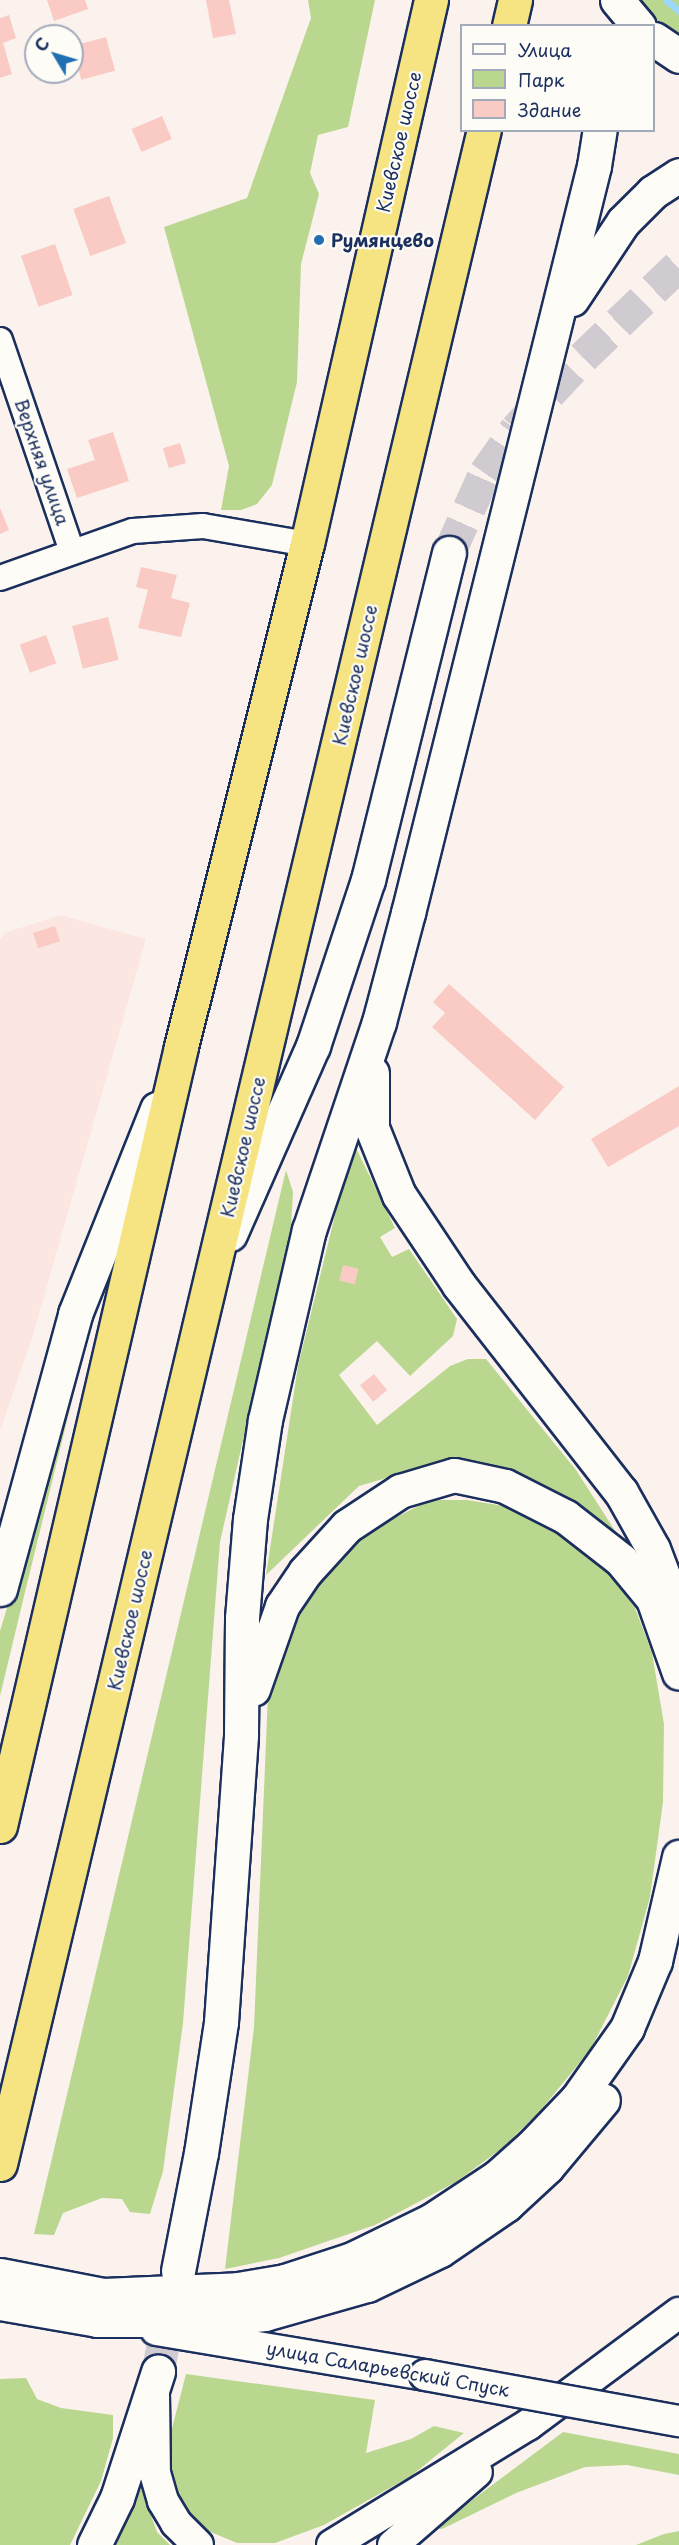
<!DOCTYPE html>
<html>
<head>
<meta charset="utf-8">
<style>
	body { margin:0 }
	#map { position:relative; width:679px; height:2545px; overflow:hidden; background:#fcf2ed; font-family:"Playpen Sans",sans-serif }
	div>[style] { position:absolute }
	.built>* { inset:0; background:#fbe6e1 }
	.green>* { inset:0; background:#b9d78f }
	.stream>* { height:7px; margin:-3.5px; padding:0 3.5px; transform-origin:3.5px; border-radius:3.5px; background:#9bd9fc }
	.building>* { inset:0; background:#facac4; transform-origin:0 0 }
	.secondary-tunnel>* { height:33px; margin-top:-16.5px; transform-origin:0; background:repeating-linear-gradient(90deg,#cfcbd0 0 33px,transparent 0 49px) }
	.roads { filter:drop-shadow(2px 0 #1b2f5e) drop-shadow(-2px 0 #1b2f5e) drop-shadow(0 2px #1b2f5e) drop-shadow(0 -2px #1b2f5e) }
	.minor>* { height:24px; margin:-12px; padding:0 12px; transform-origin:12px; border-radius:12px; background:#fdfcf7 }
	.tertiary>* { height:30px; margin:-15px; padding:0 15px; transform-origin:15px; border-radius:15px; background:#fdfcf7 }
	.secondary>* { height:33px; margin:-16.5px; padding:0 16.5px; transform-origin:16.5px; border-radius:16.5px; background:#fdfcf7 }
	.trunk>* { height:33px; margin:-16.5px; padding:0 16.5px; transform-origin:16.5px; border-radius:16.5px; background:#f6e381 }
	.bridges { filter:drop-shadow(2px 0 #1b2f5e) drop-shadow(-2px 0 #1b2f5e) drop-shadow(0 2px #1b2f5e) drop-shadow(0 -2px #1b2f5e) }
	.tertiary-bridge>* { height:30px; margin:-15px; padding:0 15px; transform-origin:15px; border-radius:15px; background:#fdfcf7 }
	.dots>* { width:16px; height:16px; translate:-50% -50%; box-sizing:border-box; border:3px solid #fdfcf7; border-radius:50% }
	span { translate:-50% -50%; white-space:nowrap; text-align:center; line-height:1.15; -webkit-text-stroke:4.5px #fdfcf7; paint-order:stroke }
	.street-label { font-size:18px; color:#1b2f5e }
	.poi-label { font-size:18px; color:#1b2f5e; font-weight:700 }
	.left { translate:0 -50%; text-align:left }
	.legend { position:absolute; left:460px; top:24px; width:195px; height:108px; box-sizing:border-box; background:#fdfcf7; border:2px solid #a3aaba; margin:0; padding:8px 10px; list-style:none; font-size:18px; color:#1b2f5e }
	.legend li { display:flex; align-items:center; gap:12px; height:30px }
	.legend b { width:30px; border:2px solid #a3aaba }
	.north { position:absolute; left:24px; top:24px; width:60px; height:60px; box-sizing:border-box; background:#fdfcf7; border:2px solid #a3aaba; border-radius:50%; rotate:308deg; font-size:16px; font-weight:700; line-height:24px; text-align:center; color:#1b2f5e }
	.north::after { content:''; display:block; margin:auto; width:21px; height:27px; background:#1f6fb2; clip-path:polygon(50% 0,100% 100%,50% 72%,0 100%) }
</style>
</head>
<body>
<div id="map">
	<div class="built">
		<i style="clip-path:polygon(61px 915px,146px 939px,33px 1335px,0 1431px,0 939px,7px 932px)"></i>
	</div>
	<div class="green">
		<i style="clip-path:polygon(308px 0,375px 0,348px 127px,318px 135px,310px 173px,319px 194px,301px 264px,297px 382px,272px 485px,257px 504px,241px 510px,221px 510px,229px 466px,164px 227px,247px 198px,311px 18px)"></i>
		<i style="clip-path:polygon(638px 0,679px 0,679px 37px,660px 23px)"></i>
		<i style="clip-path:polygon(353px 1142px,395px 1228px,380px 1237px,392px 1257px,409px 1249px,457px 1319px,453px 1336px,410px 1376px,377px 1341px,339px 1375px,377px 1425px,450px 1366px,468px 1359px,486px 1359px,576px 1470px,619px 1537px,578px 1504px,517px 1472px,458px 1457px,359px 1486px,266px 1575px,298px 1366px)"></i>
		<i style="clip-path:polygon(286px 1170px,293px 1192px,291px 1228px,220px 1542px,183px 2023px,163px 2171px,150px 2214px,130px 2212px,122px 2199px,102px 2198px,63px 2213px,54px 2235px,34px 2234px)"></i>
		<i style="clip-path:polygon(81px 1364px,25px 1592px,0 1696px,0 1631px)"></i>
		<i style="clip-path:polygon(430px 1500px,467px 1500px,517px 1508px,570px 1535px,596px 1556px,635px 1608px,652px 1653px,664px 1724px,663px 1802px,650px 1897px,628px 1976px,590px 2050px,540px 2111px,505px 2146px,456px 2182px,375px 2225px,279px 2258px,225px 2269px,254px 2027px,269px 1671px,289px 1623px,337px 1557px,385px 1523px)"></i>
		<i style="clip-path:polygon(186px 2374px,375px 2400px,366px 2453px,411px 2439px,434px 2426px,464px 2433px,411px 2476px,324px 2525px,275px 2543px,237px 2543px,201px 2528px,179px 2505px,167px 2473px,168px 2444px)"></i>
		<i style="clip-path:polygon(26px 2378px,37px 2399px,61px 2408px,113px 2415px,113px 2438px,101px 2481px,70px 2545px,0 2545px,0 2379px)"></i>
		<i style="clip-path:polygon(563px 2432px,679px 2454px,679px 2475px,627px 2465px,585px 2467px,516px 2493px,442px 2529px,435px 2528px)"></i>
		<i style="clip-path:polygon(141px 2488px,157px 2532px,170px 2545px,115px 2545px)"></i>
		<i style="clip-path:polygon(679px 2531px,679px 2545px,636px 2545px,664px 2534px)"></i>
	</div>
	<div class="stream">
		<i style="left:666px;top:0;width:17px;rotate:40deg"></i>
	</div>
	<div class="building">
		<i style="clip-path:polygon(47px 0,85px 0,88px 9px,54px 21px)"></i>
		<i style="clip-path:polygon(206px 0,229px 0,236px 34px,213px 38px)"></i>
		<i style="clip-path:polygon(9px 15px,16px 38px,3px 43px,12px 74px,0 78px,0 18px)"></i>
		<i style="left:106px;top:37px;width:35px;height:35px;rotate:75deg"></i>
		<i style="left:162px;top:116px;width:25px;height:33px;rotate:67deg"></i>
		<i style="left:109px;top:196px;width:50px;height:38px;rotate:70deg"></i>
		<i style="left:55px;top:244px;width:54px;height:36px;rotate:71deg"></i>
		<i style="clip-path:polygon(113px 432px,129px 481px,77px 498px,67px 469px,95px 460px,88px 440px)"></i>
		<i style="left:180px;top:443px;width:21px;height:18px;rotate:73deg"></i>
		<i style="clip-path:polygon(0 508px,9px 530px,0 534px)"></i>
		<i style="clip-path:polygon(141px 567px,177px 575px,171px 598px,190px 603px,181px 637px,138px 628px,148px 590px,136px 587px)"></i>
		<i style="left:108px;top:617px;width:44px;height:37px;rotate:76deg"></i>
		<i style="left:46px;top:635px;width:30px;height:28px;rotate:70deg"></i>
		<i style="left:55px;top:926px;width:16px;height:23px;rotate:72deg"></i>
		<i style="clip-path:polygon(449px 984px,564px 1087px,535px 1120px,432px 1027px,445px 1013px,433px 1002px)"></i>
		<i style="clip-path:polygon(679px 1086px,679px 1126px,608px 1167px,591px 1139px)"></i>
		<i style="left:343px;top:1265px;width:16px;height:16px;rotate:14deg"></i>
		<i style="left:374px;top:1374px;width:21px;height:18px;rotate:51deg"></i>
	</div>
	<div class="secondary-tunnel">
		<i style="left:449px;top:553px;width:88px;rotate:-65.8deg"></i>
		<i style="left:485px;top:473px;width:54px;rotate:-54.8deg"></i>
		<i style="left:516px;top:429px;width:98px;rotate:-47.1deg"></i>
		<i style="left:583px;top:357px;width:133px;rotate:-43.8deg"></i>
		<i style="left:158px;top:2372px;width:70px;rotate:-79.3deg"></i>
	</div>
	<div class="roads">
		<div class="minor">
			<i style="left:0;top:340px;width:223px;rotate:71.2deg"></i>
			<i style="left:0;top:578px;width:141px;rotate:-19.5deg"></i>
			<i style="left:133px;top:531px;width:70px;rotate:-4.1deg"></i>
			<i style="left:203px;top:526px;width:106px;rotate:9.8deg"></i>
		</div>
		<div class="tertiary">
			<i style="left:156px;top:2330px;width:273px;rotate:9.5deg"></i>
			<i style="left:154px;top:2394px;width:79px;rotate:89.3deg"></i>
			<i style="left:155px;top:2473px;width:29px;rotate:74deg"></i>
			<i style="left:163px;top:2501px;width:26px;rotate:59deg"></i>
			<i style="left:176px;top:2523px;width:31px;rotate:45deg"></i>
			<i style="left:332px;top:2545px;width:230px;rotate:-31.5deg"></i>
			<i style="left:528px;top:2425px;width:188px;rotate:-36.6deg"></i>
			<i style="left:393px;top:2545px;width:111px;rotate:-41deg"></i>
		</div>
		<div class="secondary">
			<i style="left:617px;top:0;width:34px;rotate:50deg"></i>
			<i style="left:654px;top:39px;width:30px;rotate:34deg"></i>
			<i style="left:572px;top:299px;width:92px;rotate:-56.5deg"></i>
			<i style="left:623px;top:222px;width:42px;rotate:-45deg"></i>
			<i style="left:653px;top:192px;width:31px;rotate:-33deg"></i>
			<i style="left:372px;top:1073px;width:55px;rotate:90deg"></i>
			<i style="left:372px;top:1128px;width:72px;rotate:68.1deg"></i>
			<i style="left:399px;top:1195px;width:108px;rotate:56.3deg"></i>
			<i style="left:459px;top:1285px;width:263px;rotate:52deg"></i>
			<i style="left:621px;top:1492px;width:65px;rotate:60.7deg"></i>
			<i style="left:653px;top:1549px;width:73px;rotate:69.1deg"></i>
			<i style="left:230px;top:1234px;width:206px;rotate:-66.2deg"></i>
			<i style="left:313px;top:1046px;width:175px;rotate:-71.7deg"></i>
			<i style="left:368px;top:880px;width:337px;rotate:-76.1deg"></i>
			<i style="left:0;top:1589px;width:285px;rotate:-74.7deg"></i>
			<i style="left:75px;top:1314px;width:221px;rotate:-68.2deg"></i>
			<i style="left:253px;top:1689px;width:88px;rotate:-70.7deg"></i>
			<i style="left:282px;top:1606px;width:41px;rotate:-55.9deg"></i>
			<i style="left:305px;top:1572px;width:62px;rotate:-47.6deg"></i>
			<i style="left:347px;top:1526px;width:64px;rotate:-33.4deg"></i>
			<i style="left:400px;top:1491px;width:56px;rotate:-16.5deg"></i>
			<i style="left:454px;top:1475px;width:52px;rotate:12.2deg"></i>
			<i style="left:505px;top:1486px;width:68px;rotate:26.9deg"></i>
			<i style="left:566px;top:1517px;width:70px;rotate:38deg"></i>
			<i style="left:621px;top:1560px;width:50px;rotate:50.6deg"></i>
			<i style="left:653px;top:1599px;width:78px;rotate:70.6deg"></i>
			<i style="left:178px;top:2271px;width:120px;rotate:-79deg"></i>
			<i style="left:201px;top:2153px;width:133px;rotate:-81.3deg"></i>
			<i style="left:221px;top:2022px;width:288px;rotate:-86deg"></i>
			<i style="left:241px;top:1735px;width:117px;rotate:-89.5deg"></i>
			<i style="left:242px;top:1618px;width:99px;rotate:-85.4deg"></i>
			<i style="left:250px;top:1519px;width:100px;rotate:-81.4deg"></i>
			<i style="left:265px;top:1420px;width:195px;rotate:-77deg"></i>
			<i style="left:309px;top:1230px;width:219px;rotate:-71.4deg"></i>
			<i style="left:379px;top:1022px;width:113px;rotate:-75.1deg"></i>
			<i style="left:408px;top:913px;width:770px;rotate:-76.02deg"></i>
			<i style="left:594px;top:166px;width:36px;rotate:-81deg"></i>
			<i style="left:0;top:2275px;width:105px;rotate:11deg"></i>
			<i style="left:103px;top:2295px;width:135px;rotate:-2.5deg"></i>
			<i style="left:238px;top:2289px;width:48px;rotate:-9.7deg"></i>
			<i style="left:285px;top:2281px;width:71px;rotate:-18.2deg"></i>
			<i style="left:352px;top:2259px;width:89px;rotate:-26deg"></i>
			<i style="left:432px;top:2220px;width:78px;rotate:-33.5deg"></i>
			<i style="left:497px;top:2177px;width:48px;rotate:-41.6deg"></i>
			<i style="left:533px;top:2145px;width:64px;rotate:-46.3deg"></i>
			<i style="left:577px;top:2099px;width:87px;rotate:-54.8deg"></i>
			<i style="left:627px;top:2028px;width:73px;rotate:-67.3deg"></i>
			<i style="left:655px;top:1961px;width:107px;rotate:-77deg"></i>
			<i style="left:0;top:2303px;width:98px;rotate:9.9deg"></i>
			<i style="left:97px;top:2320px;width:110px"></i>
			<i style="left:207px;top:2320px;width:58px;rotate:-5.9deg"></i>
			<i style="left:265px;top:2314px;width:106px;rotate:-15.9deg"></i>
			<i style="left:367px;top:2285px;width:81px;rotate:-25.6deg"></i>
			<i style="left:440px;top:2250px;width:80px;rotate:-34.3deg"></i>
			<i style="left:506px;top:2205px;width:56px;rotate:-42.8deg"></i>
			<i style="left:547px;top:2167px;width:87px;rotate:-50.1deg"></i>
			<i style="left:94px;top:2545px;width:52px;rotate:-63.9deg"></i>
			<i style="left:117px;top:2498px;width:133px;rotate:-72deg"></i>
		</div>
		<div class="trunk">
			<i style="left:509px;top:26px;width:27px;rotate:-77deg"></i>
			<i style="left:0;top:1826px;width:800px;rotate:-76.92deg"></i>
			<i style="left:181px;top:1047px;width:519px;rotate:-75.94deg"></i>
			<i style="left:307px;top:544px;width:558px;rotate:-77.16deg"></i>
			<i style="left:0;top:2164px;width:2091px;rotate:-76.62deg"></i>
		</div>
	</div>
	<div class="bridges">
		<div class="tertiary-bridge">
			<i style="left:425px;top:2375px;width:258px;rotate:10.3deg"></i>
		</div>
	</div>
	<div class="dots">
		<i style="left:319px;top:240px;background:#1f6fb2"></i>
	</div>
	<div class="street-label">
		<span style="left:399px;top:142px;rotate:-77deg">Киевское шоссе</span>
		<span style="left:42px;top:462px;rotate:71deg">Верхняя улица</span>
		<span style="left:355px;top:675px;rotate:-77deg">Киевское шоссе</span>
		<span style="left:243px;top:1147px;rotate:-77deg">Киевское шоссе</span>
		<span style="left:130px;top:1620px;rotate:-77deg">Киевское шоссе</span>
		<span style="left:388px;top:2369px;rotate:10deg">улица Саларьевский Спуск</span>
	</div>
	<div class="poi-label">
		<span class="left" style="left:331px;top:240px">Румянцево</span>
	</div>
	<ul class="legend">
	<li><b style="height:8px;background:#fdfcf7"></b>Улица</li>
	<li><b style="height:16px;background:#b9d78f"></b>Парк</li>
	<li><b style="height:16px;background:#facac4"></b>Здание</li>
	</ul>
	<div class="north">С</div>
</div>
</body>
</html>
